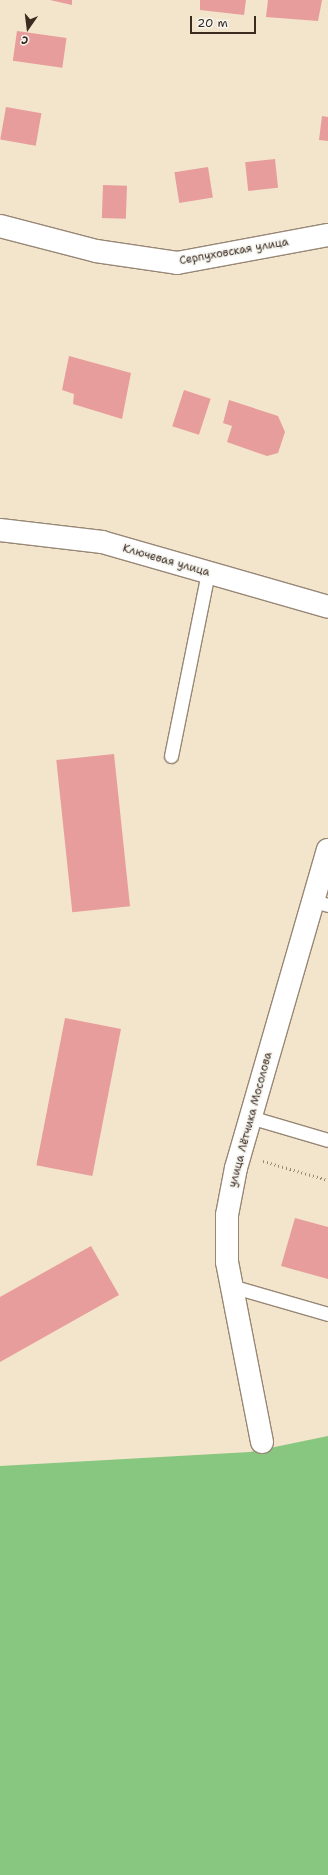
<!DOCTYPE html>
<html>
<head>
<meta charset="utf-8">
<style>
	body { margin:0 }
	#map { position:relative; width:328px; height:1875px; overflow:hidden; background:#f3e4cc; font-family:"Shantell Sans",sans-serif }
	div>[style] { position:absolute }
	.green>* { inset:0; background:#87c77f }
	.building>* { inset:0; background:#e79d9b; transform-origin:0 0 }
	.path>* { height:2.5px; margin-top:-1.25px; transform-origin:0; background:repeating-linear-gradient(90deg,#978775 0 1px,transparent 0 4px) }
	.roads { filter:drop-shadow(1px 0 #978775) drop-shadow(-1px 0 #978775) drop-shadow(0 1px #978775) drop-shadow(0 -1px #978775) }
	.lane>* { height:13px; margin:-6.5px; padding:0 6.5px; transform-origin:6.5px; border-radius:6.5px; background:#fff }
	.street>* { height:22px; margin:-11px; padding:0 11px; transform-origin:11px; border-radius:11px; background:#fff }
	span { translate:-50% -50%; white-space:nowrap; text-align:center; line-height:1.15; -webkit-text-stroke:3.5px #f6f6f2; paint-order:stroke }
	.street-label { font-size:11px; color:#3b2a1e }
	.north { position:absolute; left:8px; top:8px; width:40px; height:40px; -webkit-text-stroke:3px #f6f6f2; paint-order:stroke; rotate:194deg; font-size:11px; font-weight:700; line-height:16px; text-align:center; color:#3b2a1e }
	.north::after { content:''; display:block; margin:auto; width:14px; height:18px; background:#3b2a1e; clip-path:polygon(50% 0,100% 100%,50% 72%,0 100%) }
	.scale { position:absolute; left:190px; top:16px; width:66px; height:18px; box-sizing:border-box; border:2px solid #3b2a1e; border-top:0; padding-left:5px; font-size:12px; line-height:14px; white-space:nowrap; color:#3b2a1e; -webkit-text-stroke:3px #f6f6f2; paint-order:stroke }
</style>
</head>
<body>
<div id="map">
	<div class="green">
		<i style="clip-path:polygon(328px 1436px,328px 1875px,0 1875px,0 1466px,250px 1452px)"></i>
	</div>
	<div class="building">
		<i style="clip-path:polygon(50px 0,72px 0,72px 5px)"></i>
		<i style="clip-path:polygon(200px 0,246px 0,244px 15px,200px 10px)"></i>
		<i style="clip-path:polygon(268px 0,322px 0,318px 21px,266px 17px)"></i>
		<i style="left:17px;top:31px;width:50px;height:30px;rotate:8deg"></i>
		<i style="left:6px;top:107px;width:36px;height:33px;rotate:10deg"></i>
		<i style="clip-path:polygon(322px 116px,328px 117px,328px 141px,319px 140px)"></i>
		<i style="left:275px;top:159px;width:29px;height:30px;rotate:84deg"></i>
		<i style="left:208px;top:167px;width:31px;height:34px;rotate:81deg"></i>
		<i style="left:103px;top:185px;width:24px;height:33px;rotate:2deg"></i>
		<i style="clip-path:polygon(69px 356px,131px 373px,122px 419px,73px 404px,74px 394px,62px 390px)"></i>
		<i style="left:184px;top:390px;width:28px;height:38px;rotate:18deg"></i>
		<i style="clip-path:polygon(229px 400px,278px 416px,285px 432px,278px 453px,267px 456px,227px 442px,232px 426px,223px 423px)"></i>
		<i style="left:114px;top:754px;width:153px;height:58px;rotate:84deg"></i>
		<i style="left:65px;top:1018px;width:57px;height:150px;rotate:11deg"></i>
		<i style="clip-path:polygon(295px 1218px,328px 1227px,328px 1279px,281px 1266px)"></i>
		<i style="clip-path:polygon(91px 1246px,119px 1295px,0 1362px,0 1297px)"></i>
	</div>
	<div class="path">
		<i style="left:263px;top:1161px;width:68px;rotate:16.3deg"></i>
	</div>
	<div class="roads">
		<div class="lane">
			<i style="left:171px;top:756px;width:188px;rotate:-78.6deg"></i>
			<i style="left:313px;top:901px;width:16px;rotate:15deg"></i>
			<i style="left:250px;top:1117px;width:81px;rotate:16.4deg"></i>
			<i style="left:231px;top:1286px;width:101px;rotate:16.1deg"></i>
		</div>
		<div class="street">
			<i style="left:0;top:226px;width:99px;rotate:14.6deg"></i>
			<i style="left:96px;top:251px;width:82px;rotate:8.4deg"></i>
			<i style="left:177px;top:263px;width:154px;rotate:-10.5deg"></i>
			<i style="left:0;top:530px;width:103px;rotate:6.7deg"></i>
			<i style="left:102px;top:542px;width:235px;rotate:16deg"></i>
			<i style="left:262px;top:1442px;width:183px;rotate:-101deg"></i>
			<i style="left:227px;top:1262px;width:47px;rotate:-90deg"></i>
			<i style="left:227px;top:1215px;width:48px;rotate:-79.2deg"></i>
			<i style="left:236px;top:1168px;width:331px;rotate:-73.9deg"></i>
		</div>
	</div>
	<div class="street-label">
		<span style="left:234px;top:252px;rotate:-10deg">Серпуховская улица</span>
		<span style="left:166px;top:561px;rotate:16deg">Ключевая улица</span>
		<span style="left:251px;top:1120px;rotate:-75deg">улица Лётчика Мосолова</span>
	</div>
	<div class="north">С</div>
	<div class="scale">20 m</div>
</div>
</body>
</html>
